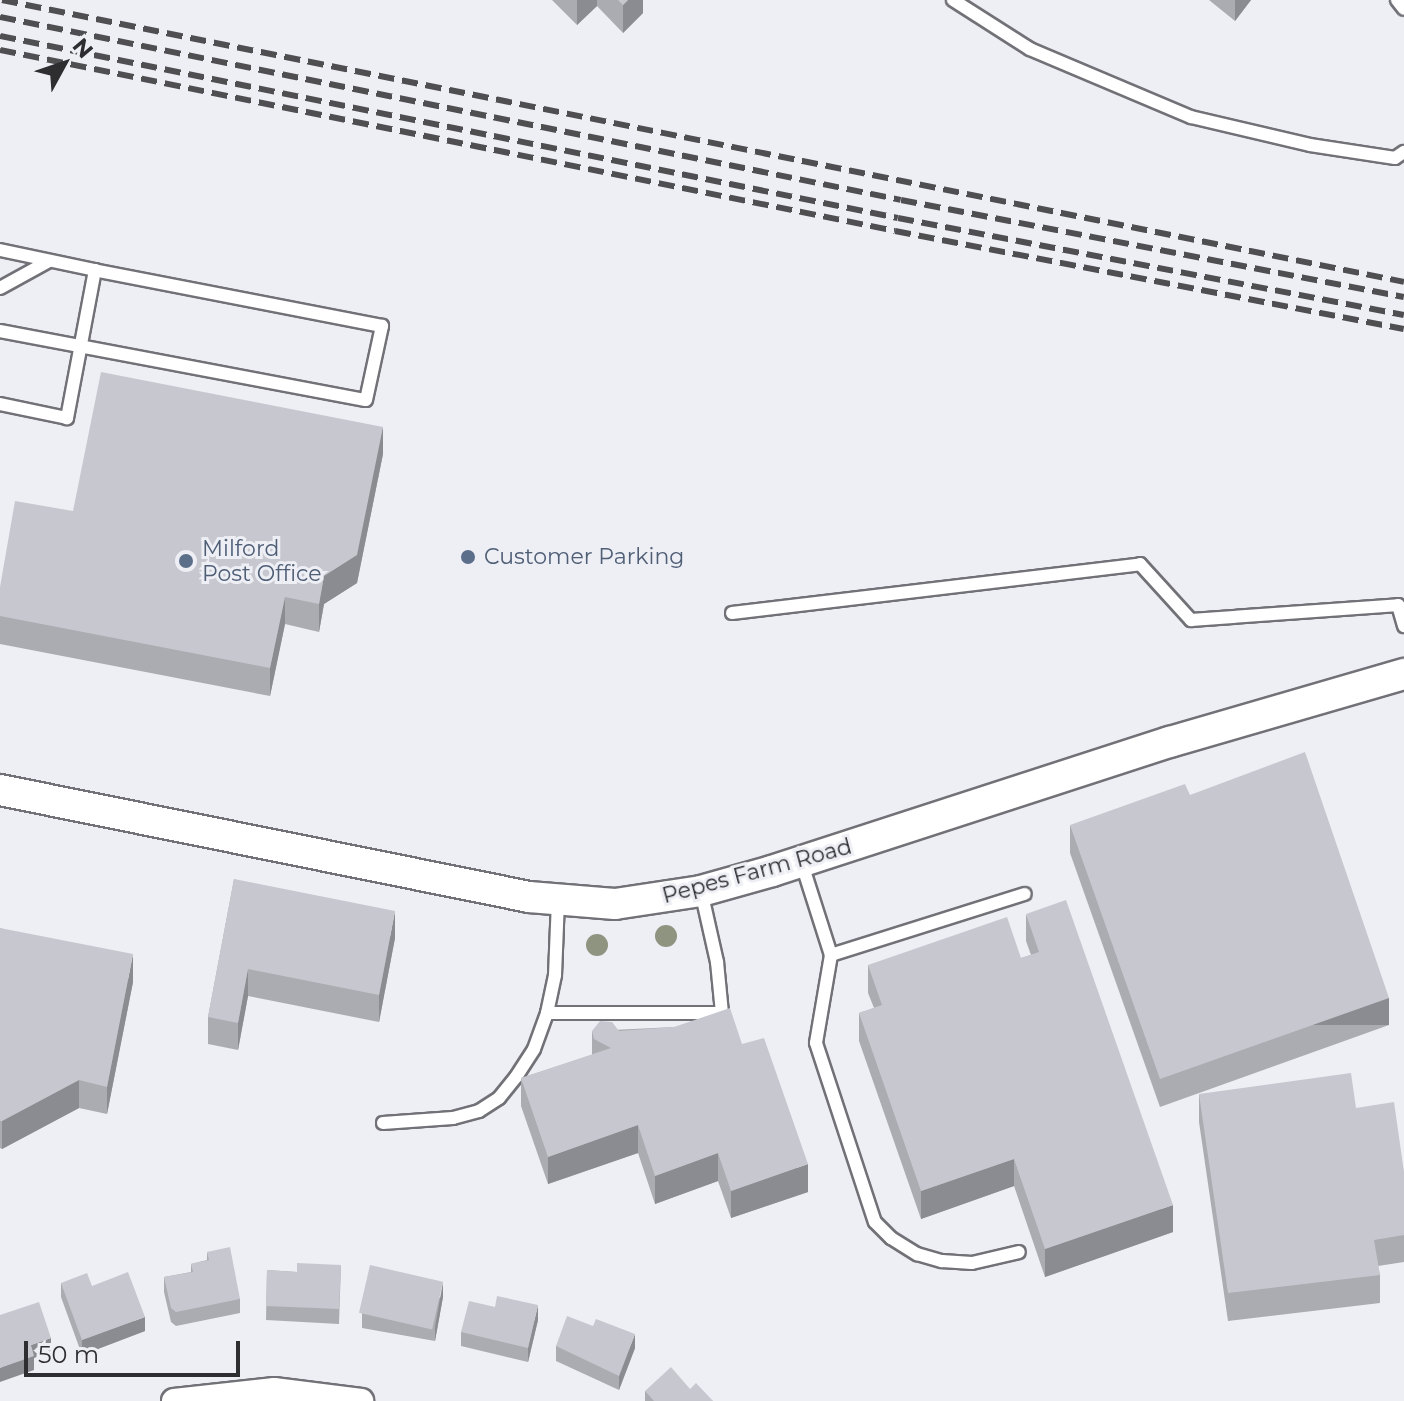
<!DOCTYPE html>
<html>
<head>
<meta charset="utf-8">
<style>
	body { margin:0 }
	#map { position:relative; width:1404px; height:1401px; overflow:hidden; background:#eeeef5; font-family:Montserrat,sans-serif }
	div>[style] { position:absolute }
	.roads { filter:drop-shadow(2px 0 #717177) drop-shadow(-2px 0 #717177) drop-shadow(0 2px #717177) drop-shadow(0 -2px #717177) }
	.service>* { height:12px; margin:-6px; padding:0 6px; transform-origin:6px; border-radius:6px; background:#fff }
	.minor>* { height:24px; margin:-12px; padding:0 12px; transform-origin:12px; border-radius:12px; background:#fff }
	.tertiary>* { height:30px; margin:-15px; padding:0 15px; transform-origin:15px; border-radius:15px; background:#fff }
	.rail>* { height:6px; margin-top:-3px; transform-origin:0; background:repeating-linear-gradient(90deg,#4f4f52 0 16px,transparent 0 24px) }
	.trees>* { width:22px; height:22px; margin:-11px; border-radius:50%; background:#8e9480 }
	.wall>* { inset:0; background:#abacb2 }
	.shaded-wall>* { inset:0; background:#8b8c91; transform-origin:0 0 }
	.building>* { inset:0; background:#c7c8cf; transform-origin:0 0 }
	.dots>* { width:22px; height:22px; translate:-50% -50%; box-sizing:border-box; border:4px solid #eeeef5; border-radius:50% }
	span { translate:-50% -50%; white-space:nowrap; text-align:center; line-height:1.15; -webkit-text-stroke:6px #eeeef5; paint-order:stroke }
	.service-label { font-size:22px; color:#4e5e75 }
	.left { translate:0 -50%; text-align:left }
	.street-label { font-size:22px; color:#2e2e31 }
	.north { position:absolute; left:24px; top:24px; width:80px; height:80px; -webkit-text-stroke:6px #eeeef5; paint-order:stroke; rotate:50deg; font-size:22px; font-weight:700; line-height:32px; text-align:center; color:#2e2e31 }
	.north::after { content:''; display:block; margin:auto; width:28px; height:36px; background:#2e2e31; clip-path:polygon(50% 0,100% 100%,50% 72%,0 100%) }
	.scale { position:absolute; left:24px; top:1341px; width:216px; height:36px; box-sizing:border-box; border:4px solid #2e2e31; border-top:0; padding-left:10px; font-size:24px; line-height:28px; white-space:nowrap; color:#2e2e31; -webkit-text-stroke:6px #eeeef5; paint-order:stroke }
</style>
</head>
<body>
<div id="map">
	<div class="roads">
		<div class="service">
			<i style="left:953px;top:0;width:91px;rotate:32.5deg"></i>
			<i style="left:1030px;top:49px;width:175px;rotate:22.9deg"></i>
			<i style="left:1191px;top:117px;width:122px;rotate:13.2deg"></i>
			<i style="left:1310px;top:145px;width:86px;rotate:8.7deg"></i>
			<i style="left:1395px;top:158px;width:11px;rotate:-34deg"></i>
			<i style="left:1397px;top:0;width:11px;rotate:52deg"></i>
			<i style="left:0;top:250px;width:97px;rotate:11.9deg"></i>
			<i style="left:95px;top:270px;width:151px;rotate:100.7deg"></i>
			<i style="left:67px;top:418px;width:68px;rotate:-168.2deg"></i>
			<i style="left:0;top:288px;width:56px;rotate:-28.9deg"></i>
			<i style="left:0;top:331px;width:372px;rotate:10.7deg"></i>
			<i style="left:366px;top:400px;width:76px;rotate:-77.8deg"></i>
			<i style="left:382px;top:326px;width:292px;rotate:-169deg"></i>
			<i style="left:732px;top:613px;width:411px;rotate:-6.8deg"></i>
			<i style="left:1140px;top:564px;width:76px;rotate:47.7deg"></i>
			<i style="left:1191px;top:620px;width:208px;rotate:-4.1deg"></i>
			<i style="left:1398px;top:605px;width:22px;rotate:74deg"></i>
			<i style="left:801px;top:861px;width:99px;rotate:72.3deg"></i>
			<i style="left:831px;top:955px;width:89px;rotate:99.7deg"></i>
			<i style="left:816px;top:1043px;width:188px;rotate:71.8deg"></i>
			<i style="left:875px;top:1222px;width:23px;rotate:45deg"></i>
			<i style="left:891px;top:1238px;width:31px;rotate:32deg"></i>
			<i style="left:917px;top:1254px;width:26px;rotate:16deg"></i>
			<i style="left:942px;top:1261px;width:30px;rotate:4deg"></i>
			<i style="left:972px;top:1263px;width:48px;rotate:-13.2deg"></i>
			<i style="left:831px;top:955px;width:203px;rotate:-17.5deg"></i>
			<i style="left:547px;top:1013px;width:175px"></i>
			<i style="left:722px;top:1013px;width:51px;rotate:-95.6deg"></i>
			<i style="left:717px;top:962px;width:73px;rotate:-102.7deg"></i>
			<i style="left:383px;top:1123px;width:70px;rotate:-4.1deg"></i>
			<i style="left:453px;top:1118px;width:27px;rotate:-15deg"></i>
			<i style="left:479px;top:1111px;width:24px;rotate:-33deg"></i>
			<i style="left:499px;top:1098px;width:27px;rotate:-51deg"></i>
			<i style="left:516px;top:1077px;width:33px;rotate:-57deg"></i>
			<i style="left:534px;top:1049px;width:38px;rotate:-70deg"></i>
			<i style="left:547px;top:1013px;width:39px;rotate:-78deg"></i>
			<i style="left:555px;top:975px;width:74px;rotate:-87.7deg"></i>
		</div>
		<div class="minor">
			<i style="left:174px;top:1401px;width:101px;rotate:-6.3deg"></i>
			<i style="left:274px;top:1390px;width:88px;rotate:7.2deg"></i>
		</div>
		<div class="tertiary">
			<i style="left:0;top:790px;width:540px;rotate:11.43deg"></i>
			<i style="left:529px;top:897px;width:86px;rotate:4.7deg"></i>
			<i style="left:615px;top:904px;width:87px;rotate:-8.6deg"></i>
			<i style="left:701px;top:891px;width:74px;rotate:-15.7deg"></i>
			<i style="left:772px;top:871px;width:418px;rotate:-18deg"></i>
			<i style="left:1170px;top:742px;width:244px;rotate:-16.2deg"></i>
		</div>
	</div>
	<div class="rail">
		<i style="left:2px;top:0;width:1430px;rotate:11.37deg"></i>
		<i style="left:0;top:17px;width:919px;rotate:11.48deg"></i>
		<i style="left:901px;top:200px;width:512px;rotate:10.92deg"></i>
		<i style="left:0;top:36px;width:916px;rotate:11.46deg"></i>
		<i style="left:898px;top:218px;width:515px;rotate:10.85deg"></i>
		<i style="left:0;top:50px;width:913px;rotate:11.43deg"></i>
		<i style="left:895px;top:231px;width:518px;rotate:10.9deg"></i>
	</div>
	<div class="trees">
		<i style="left:666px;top:936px"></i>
		<i style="left:597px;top:945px"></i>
	</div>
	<div class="wall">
		<i style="clip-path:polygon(552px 0,643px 0,643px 13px,623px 33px,597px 6px,577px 25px)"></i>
		<i style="clip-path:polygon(1209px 0,1251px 0,1235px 21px)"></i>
		<i style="clip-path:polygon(383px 454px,357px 583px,324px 604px,319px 632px,285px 624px,270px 696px,0 644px,0 587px)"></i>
		<i style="clip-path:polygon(1070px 825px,1389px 1025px,1160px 1107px,1070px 853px)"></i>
		<i style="clip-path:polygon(234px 879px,395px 938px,379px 1022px,248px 996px,238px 1050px,208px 1044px,208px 1017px)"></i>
		<i style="clip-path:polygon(1026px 914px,1173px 1232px,1045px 1277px,1014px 1186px,921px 1219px,859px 1041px,859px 1013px,874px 1008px,868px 993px,868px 965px,1021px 958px,1031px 955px,1026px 941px)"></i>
		<i style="clip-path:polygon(0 928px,133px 982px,107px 1114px,79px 1108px,2px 1149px,0 1148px)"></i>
		<i style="clip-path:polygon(674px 1027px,742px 1044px,808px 1192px,731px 1218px,718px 1181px,655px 1204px,638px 1153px,548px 1184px,521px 1106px,521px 1078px,592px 1055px,592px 1031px)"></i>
		<i style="clip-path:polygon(1199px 1094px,1356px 1108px,1404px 1172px,1404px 1262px,1378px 1266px,1380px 1275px,1380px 1303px,1228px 1321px,1199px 1122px)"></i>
		<i style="clip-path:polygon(207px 1252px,240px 1299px,240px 1313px,176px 1326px,171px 1322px,164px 1292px,164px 1277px,191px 1272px,191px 1264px,207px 1260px)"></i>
		<i style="clip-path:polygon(341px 1265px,339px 1324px,266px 1320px,267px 1270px,297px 1272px)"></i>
		<i style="clip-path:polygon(61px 1283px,92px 1286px,145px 1331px,82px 1355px,61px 1297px)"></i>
		<i style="clip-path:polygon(443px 1297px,435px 1341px,362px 1328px,362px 1313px)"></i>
		<i style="clip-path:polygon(538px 1320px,528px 1362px,461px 1346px,461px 1332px)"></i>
		<i style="clip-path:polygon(593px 1326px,635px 1348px,619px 1390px,556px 1361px,556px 1346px)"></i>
		<i style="clip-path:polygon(690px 1389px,713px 1401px,645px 1401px,645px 1391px)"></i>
	</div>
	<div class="shaded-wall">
		<i style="clip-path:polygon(577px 0,597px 0,597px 6px,577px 25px)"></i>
		<i style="clip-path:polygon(628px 0,643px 0,643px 13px,623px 33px,623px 5px)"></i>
		<i style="clip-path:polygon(1235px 0,1251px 0,1235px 21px)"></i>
		<i style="clip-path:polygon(383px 427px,383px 454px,357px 583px,324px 604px,319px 632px,319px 604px,324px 576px)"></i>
		<i style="clip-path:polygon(285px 597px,285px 624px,270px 696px,270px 668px)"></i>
		<i style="clip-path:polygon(395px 911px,395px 938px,379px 1022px,379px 995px)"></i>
		<i style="clip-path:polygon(133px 954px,133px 982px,107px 1114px,107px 1087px)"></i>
		<i style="clip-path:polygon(248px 969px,248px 996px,238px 1050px,238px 1023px)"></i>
		<i style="left:1389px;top:998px;width:27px;height:243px;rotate:90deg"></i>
		<i style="clip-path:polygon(79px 1080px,79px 1108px,2px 1149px,2px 1121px)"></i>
		<i style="clip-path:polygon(638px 1125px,638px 1153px,548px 1184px,548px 1157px)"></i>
		<i style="clip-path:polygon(718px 1153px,718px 1181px,655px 1204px,655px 1176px)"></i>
		<i style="clip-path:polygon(1014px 1159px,1014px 1186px,921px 1219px,921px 1191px)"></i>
		<i style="clip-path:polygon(808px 1164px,808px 1192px,731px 1218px,731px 1191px)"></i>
		<i style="clip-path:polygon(1173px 1205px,1173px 1232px,1045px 1277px,1045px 1249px)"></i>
		<i style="clip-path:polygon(443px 1282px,443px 1297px,435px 1341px,435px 1327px)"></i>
		<i style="clip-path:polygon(538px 1305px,538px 1320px,528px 1362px,528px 1348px)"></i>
		<i style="clip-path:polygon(145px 1317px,145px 1331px,82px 1355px,82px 1340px)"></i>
		<i style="clip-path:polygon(635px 1334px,635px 1348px,619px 1390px,619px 1376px)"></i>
		<i style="clip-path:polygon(51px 1338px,51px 1352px,34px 1358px,34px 1370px,0 1382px,0 1368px,31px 1345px)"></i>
	</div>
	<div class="building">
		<i style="clip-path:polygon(618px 0,628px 0,623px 5px)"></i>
		<i style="clip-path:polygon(101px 372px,383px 427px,357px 555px,324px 576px,319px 604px,285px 597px,270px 668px,0 616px,0 587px,15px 501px,73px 511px)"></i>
		<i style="clip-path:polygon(1305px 752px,1389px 998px,1160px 1079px,1070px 825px,1185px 784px,1190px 795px)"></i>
		<i style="clip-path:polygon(234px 879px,395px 911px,379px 995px,248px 969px,238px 1023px,208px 1017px)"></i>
		<i style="clip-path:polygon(1066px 900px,1173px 1205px,1045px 1249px,1014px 1159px,921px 1191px,859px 1013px,882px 1005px,868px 965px,1007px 917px,1021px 958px,1039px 952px,1026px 914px)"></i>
		<i style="clip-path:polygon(0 928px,133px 954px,107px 1087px,79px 1080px,2px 1121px,0 1121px)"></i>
		<i style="clip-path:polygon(730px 1008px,742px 1044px,764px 1038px,808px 1164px,731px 1191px,718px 1153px,655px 1176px,638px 1125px,548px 1157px,521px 1078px,611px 1048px,594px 1039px,592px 1031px,600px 1021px,612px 1022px,619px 1031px,674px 1027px)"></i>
		<i style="clip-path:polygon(1351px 1073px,1356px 1108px,1394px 1102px,1404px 1172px,1404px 1235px,1374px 1240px,1380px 1275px,1228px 1293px,1199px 1094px)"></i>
		<i style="clip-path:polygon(230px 1247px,240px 1299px,176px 1312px,171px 1308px,164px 1277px,193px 1272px,191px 1264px,209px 1260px,207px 1252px)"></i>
		<i style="clip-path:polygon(297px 1263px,341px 1265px,339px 1309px,266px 1306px,267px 1270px,297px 1272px)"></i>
		<i style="left:370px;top:1265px;width:75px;height:49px;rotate:13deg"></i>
		<i style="clip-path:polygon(128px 1272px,145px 1317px,82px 1340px,61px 1283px,87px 1273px,92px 1286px)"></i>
		<i style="clip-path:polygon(497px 1296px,538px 1305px,528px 1348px,461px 1332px,469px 1301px,495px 1307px)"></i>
		<i style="clip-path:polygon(39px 1302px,51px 1338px,31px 1345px,34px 1356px,0 1368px,0 1315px)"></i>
		<i style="clip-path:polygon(567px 1316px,593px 1326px,596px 1319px,635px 1334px,619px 1376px,556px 1346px)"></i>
		<i style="clip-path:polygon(671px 1367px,690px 1389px,696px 1383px,713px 1401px,654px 1401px,645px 1391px)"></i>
	</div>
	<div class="dots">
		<i style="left:468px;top:557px;background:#5c6f8a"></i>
		<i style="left:186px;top:561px;background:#5c6f8a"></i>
	</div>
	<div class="service-label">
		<span class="left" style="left:202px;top:561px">Milford<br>Post Office</span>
		<span class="left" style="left:484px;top:557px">Customer Parking</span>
	</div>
	<div class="street-label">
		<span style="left:757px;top:871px;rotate:-15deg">Pepes Farm Road</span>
	</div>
	<div class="north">N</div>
	<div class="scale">50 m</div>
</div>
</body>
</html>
